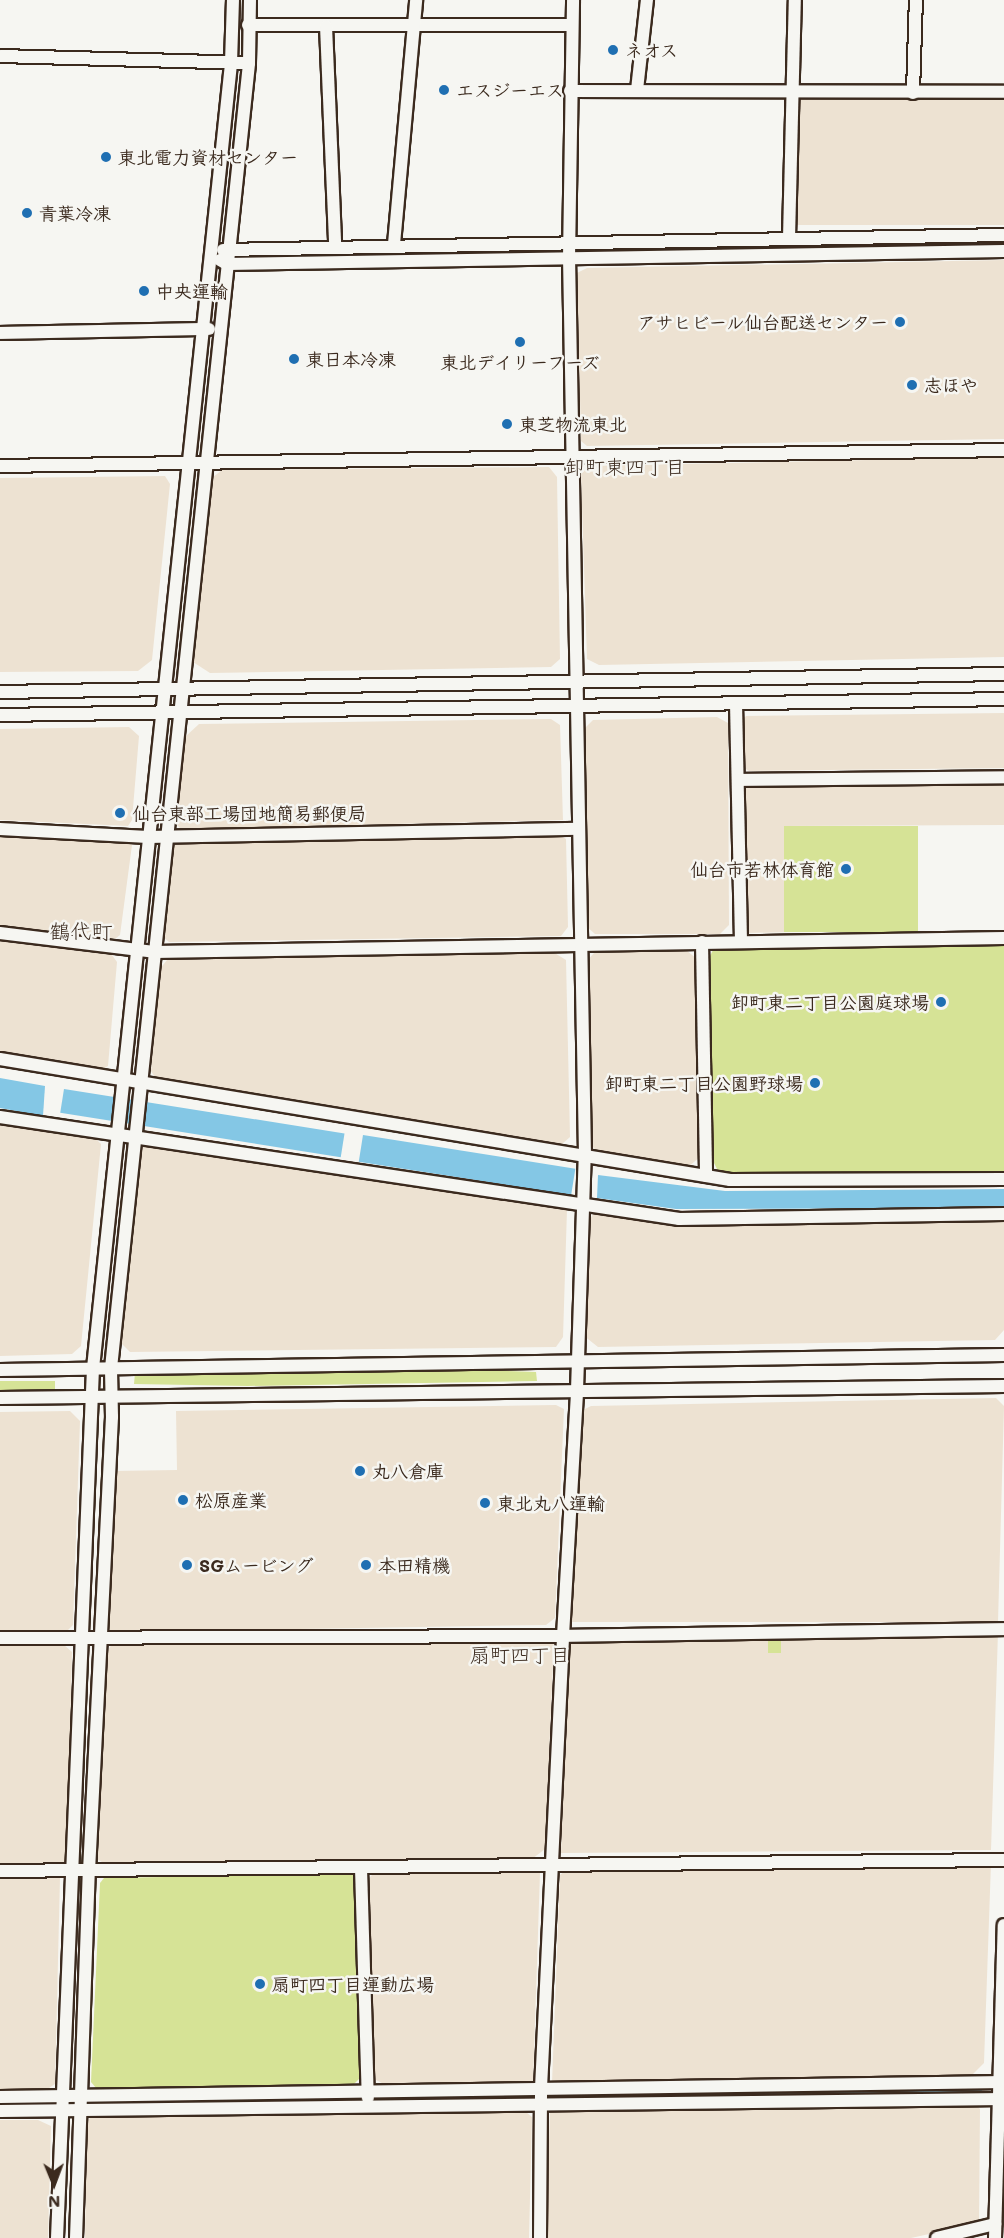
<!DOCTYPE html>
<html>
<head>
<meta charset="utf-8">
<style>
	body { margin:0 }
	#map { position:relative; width:1004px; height:2238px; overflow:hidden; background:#f6f6f2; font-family:Mali,"Klee One",sans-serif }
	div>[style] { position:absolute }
	.built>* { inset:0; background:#ede2d2; transform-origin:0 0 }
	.green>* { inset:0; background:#d6e396; transform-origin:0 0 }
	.water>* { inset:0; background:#84c7e5; transform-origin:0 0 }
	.stream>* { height:3px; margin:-1.5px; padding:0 1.5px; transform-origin:1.5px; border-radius:1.5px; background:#84c7e5 }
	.roads { filter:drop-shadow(2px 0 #3b2a1e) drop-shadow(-2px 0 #3b2a1e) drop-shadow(0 2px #3b2a1e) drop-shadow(0 -2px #3b2a1e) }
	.minor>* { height:12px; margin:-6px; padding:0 6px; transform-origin:6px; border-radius:6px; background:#f6f6f2 }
	.dots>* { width:16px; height:16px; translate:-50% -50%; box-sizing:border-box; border:3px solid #f6f6f2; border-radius:50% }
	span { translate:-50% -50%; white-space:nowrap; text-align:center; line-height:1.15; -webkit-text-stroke:5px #f6f6f2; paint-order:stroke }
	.poi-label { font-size:18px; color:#3b2a1e; font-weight:700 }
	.left { translate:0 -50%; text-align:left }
	.right { translate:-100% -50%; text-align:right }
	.neighbourhood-label { font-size:20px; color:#3b2a1e }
	.quarter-label { font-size:21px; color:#3b2a1e }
	.north { position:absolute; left:24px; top:2154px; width:60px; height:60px; -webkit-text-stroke:4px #f6f6f2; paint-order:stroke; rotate:179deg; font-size:16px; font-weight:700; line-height:24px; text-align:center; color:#3b2a1e }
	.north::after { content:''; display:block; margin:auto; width:21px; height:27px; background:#3b2a1e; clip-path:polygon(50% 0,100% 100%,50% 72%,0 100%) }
</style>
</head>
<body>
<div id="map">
	<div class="built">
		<i style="left:1004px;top:97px;width:128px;height:209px;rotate:90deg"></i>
		<i style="clip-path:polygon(1004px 260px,1004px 439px,587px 446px,581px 441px,577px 273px,587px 268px)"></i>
		<i style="clip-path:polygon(1004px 457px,1004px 657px,599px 665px,587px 659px,581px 474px,589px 466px)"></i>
		<i style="clip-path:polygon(549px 467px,557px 477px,560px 659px,551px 667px,210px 673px,193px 662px,212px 478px,222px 470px)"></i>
		<i style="clip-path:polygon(165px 476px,170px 484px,152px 660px,138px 671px,0 672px,0 478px)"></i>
		<i style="clip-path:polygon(1004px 713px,1004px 768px,749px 771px,741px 766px,740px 723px,746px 716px)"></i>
		<i style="clip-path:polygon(717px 717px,728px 723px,729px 925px,720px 934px,595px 934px,586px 926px,584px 729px,593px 720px)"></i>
		<i style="clip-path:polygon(551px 719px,560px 725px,563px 820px,181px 829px,174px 822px,185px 737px,199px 724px)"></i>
		<i style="clip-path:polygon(129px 727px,139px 736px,132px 820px,128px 826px,0 820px,0 729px)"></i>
		<i style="clip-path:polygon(1004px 781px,1004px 825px,785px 826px,787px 932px,747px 933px,742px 927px,741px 792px,747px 785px)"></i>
		<i style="clip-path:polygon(0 834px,127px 841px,132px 845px,120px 935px,115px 939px,0 925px)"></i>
		<i style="clip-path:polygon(558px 834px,566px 839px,568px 927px,561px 936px,169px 942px,162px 936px,171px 846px,177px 840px)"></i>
		<i style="clip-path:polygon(0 941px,112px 955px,117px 962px,108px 1066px,99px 1071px,0 1054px)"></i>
		<i style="clip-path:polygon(686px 950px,697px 959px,700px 1157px,688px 1167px,597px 1152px,590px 1143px,586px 962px,594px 953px)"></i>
		<i style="clip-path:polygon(553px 952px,566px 960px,570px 1137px,561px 1145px,156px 1079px,151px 1071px,159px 970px,167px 960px)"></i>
		<i style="clip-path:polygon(0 1124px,95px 1138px,101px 1144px,81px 1346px,72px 1354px,0 1356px)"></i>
		<i style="clip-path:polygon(144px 1146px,567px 1210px,563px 1337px,556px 1347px,130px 1352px,120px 1342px,140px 1150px)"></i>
		<i style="clip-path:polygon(593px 1214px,656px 1223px,1004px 1218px,1004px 1330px,995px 1340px,598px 1347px,583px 1335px,588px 1223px)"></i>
		<i style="clip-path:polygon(996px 1398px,1004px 1406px,998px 1622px,571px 1622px,581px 1411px,591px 1406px)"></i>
		<i style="clip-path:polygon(556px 1405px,564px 1409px,555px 1618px,546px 1625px,112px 1632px,105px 1625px,113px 1471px,177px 1470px,176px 1411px)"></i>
		<i style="clip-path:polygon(70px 1411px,80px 1421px,73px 1625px,66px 1632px,0 1633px,0 1412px)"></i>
		<i style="clip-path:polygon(998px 1632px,991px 1850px,561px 1853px,569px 1642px,576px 1637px)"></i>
		<i style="clip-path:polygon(549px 1638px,554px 1640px,545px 1849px,532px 1859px,107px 1865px,97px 1859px,106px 1653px,112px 1644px)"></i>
		<i style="clip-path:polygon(64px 1645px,72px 1652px,67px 1864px,0 1865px,0 1646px)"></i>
		<i style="clip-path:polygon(991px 1863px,984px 2063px,971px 2076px,552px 2083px,560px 1875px,567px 1869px)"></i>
		<i style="clip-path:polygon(532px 1870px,540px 1873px,533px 2082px,382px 2083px,372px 2078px,369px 1878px,375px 1872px)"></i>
		<i style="clip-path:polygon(60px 1878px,55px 2084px,46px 2090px,0 2091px,0 1879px)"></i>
		<i style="clip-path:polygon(976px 2105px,980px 2109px,979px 2223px,911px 2238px,546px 2238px,550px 2112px)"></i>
		<i style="clip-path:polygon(526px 2112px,532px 2117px,529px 2238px,85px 2238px,87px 2121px,91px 2117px)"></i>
		<i style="clip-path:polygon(0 2120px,38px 2120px,51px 2126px,48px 2238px,0 2238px)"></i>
	</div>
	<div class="green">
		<i style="left:784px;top:826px;width:134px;height:106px"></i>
		<i style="clip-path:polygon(1004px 944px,1004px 1174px,732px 1176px,718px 1171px,712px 1159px,709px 958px,713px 950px)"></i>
		<i style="clip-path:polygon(453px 1369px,536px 1372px,537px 1381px,248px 1386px,134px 1384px,135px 1373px)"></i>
		<i style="left:0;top:1381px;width:55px;height:9px"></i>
		<i style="left:768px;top:1636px;width:13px;height:17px"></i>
		<i style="clip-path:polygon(352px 1874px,357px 1879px,361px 2077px,354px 2084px,96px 2088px,91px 2082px,100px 1883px,104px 1878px)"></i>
	</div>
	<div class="water">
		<i style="clip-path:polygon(0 1078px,45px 1086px,43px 1116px,0 1108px)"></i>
		<i style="left:64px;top:1089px;width:284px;height:24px;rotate:9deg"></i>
		<i style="left:363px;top:1135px;width:215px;height:27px;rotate:9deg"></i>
		<i style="clip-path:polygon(598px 1175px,725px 1191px,1004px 1189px,1004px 1208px,676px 1209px,597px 1198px)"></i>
	</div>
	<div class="stream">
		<i style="left:562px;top:2096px;width:418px;rotate:-0.8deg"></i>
		<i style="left:382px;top:2099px;width:143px;rotate:-0.8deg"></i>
		<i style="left:0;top:2104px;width:48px"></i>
		<i style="left:97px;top:2104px;width:256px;rotate:-1.1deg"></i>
	</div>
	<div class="roads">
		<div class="minor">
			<i style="left:248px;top:25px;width:324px"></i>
			<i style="left:326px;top:26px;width:219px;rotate:87.6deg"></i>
			<i style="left:0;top:56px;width:249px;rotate:1.6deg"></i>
			<i style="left:637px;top:90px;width:91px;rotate:-83.7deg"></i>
			<i style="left:570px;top:91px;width:434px;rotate:0.1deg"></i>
			<i style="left:913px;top:93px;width:93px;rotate:-88.2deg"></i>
			<i style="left:789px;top:238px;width:238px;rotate:-88.6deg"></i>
			<i style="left:394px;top:244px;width:245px;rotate:-84.8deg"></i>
			<i style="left:223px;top:250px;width:781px;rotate:-1.1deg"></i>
			<i style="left:220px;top:260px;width:8px;rotate:30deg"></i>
			<i style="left:227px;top:264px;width:777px;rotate:-0.96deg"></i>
			<i style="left:0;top:333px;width:209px;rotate:-1.1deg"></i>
			<i style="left:0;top:466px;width:1004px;rotate:-0.91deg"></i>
			<i style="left:0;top:692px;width:1004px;rotate:-1.03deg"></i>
			<i style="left:736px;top:703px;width:238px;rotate:88.8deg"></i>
			<i style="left:0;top:715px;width:1004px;rotate:-0.91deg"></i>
			<i style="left:738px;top:780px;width:266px;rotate:-0.6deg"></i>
			<i style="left:0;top:829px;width:148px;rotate:3.1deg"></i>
			<i style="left:148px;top:837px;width:431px;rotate:-1.1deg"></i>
			<i style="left:0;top:933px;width:155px;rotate:7deg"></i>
			<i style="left:154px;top:952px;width:850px;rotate:-0.94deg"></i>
			<i style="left:702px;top:942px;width:234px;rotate:89deg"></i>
			<i style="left:0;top:1059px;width:740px;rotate:9.41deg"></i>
			<i style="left:730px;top:1180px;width:274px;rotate:-0.2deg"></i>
			<i style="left:0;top:1117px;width:687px;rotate:8.54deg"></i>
			<i style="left:679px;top:1219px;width:325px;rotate:-0.9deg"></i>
			<i style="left:0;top:1370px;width:1004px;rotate:-0.86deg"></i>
			<i style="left:0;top:1398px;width:1004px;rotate:-0.68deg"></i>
			<i style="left:0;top:1638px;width:563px;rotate:-0.2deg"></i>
			<i style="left:563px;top:1636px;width:246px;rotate:-86.7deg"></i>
			<i style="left:577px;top:1390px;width:235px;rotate:-88.1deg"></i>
			<i style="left:585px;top:1155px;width:897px;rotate:-91.02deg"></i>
			<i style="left:569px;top:258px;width:258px;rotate:-89.1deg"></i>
			<i style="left:361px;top:1868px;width:230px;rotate:88.3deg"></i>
			<i style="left:0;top:1871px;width:1004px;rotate:-0.63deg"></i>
			<i style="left:0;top:2097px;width:1004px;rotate:-0.86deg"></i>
			<i style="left:0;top:2111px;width:1004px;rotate:-0.68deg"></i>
			<i style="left:57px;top:2238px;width:871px;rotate:-87.63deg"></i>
			<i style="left:93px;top:1368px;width:1312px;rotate:-83.96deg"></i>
			<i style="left:231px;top:63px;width:63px;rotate:-88.2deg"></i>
			<i style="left:76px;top:2238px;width:367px;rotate:-88deg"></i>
			<i style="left:89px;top:1871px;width:455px;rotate:-87.1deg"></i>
			<i style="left:112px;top:1417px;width:49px;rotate:-91.2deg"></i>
			<i style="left:111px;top:1368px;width:1312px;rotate:-83.96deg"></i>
			<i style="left:249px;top:63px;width:63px;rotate:-89.1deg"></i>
			<i style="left:540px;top:2238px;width:150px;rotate:-89.6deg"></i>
			<i style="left:541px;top:2088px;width:453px;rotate:-87.2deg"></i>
			<i style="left:563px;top:1636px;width:441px;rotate:-0.9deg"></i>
			<i style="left:937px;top:2238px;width:60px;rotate:-13.6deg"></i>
			<i style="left:995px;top:2238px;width:313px;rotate:-88.4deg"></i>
		</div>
	</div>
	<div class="dots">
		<i style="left:613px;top:50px;background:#1f6fb2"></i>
		<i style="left:444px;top:90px;background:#1f6fb2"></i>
		<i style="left:106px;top:157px;background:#1f6fb2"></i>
		<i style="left:27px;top:213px;background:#1f6fb2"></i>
		<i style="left:144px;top:291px;background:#1f6fb2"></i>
		<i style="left:900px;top:322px;background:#1f6fb2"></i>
		<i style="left:520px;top:342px;background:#1f6fb2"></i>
		<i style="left:294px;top:359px;background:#1f6fb2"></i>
		<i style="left:912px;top:385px;background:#1f6fb2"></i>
		<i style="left:507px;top:424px;background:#1f6fb2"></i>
		<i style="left:120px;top:813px;background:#1f6fb2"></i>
		<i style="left:846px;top:869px;background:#1f6fb2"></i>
		<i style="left:941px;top:1002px;background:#1f6fb2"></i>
		<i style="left:815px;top:1083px;background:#1f6fb2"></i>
		<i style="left:360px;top:1471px;background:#1f6fb2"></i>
		<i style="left:183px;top:1500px;background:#1f6fb2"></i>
		<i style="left:485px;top:1503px;background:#1f6fb2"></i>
		<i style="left:187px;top:1565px;background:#1f6fb2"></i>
		<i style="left:366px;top:1565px;background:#1f6fb2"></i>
		<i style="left:260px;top:1984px;background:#1f6fb2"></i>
	</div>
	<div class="poi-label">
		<span class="left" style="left:625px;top:50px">ネオス</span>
		<span class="left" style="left:456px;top:90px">エスジーエス</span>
		<span class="left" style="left:118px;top:157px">東北電力資材センター</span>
		<span class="left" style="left:39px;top:213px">青葉冷凍</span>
		<span class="left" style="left:156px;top:291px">中央運輸</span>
		<span class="right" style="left:888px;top:322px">アサヒビール仙台配送センター</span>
		<span class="left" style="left:306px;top:359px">東日本冷凍</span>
		<span style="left:520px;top:362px">東北デイリーフーズ</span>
		<span class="left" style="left:924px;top:385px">志ほや</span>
		<span class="left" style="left:519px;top:424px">東芝物流東北</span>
		<span class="left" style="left:132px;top:813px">仙台東部工場団地簡易郵便局</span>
		<span class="right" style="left:834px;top:869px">仙台市若林体育館</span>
		<span class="right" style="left:929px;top:1002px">卸町東二丁目公園庭球場</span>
		<span class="right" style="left:803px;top:1083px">卸町東二丁目公園野球場</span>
		<span class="left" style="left:372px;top:1471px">丸八倉庫</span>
		<span class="left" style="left:195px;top:1500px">松原産業</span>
		<span class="left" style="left:497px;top:1503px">東北丸八運輸</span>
		<span class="left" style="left:199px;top:1565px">SGムービング</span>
		<span class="left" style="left:378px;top:1565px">本田精機</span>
		<span class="left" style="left:272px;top:1984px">扇町四丁目運動広場</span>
	</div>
	<div class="neighbourhood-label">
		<span style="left:625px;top:466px">卸町東四丁目</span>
		<span style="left:520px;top:1654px">扇町四丁目</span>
	</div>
	<div class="quarter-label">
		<span style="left:81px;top:931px">鶴代町</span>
	</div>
	<div class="north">N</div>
</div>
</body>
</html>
